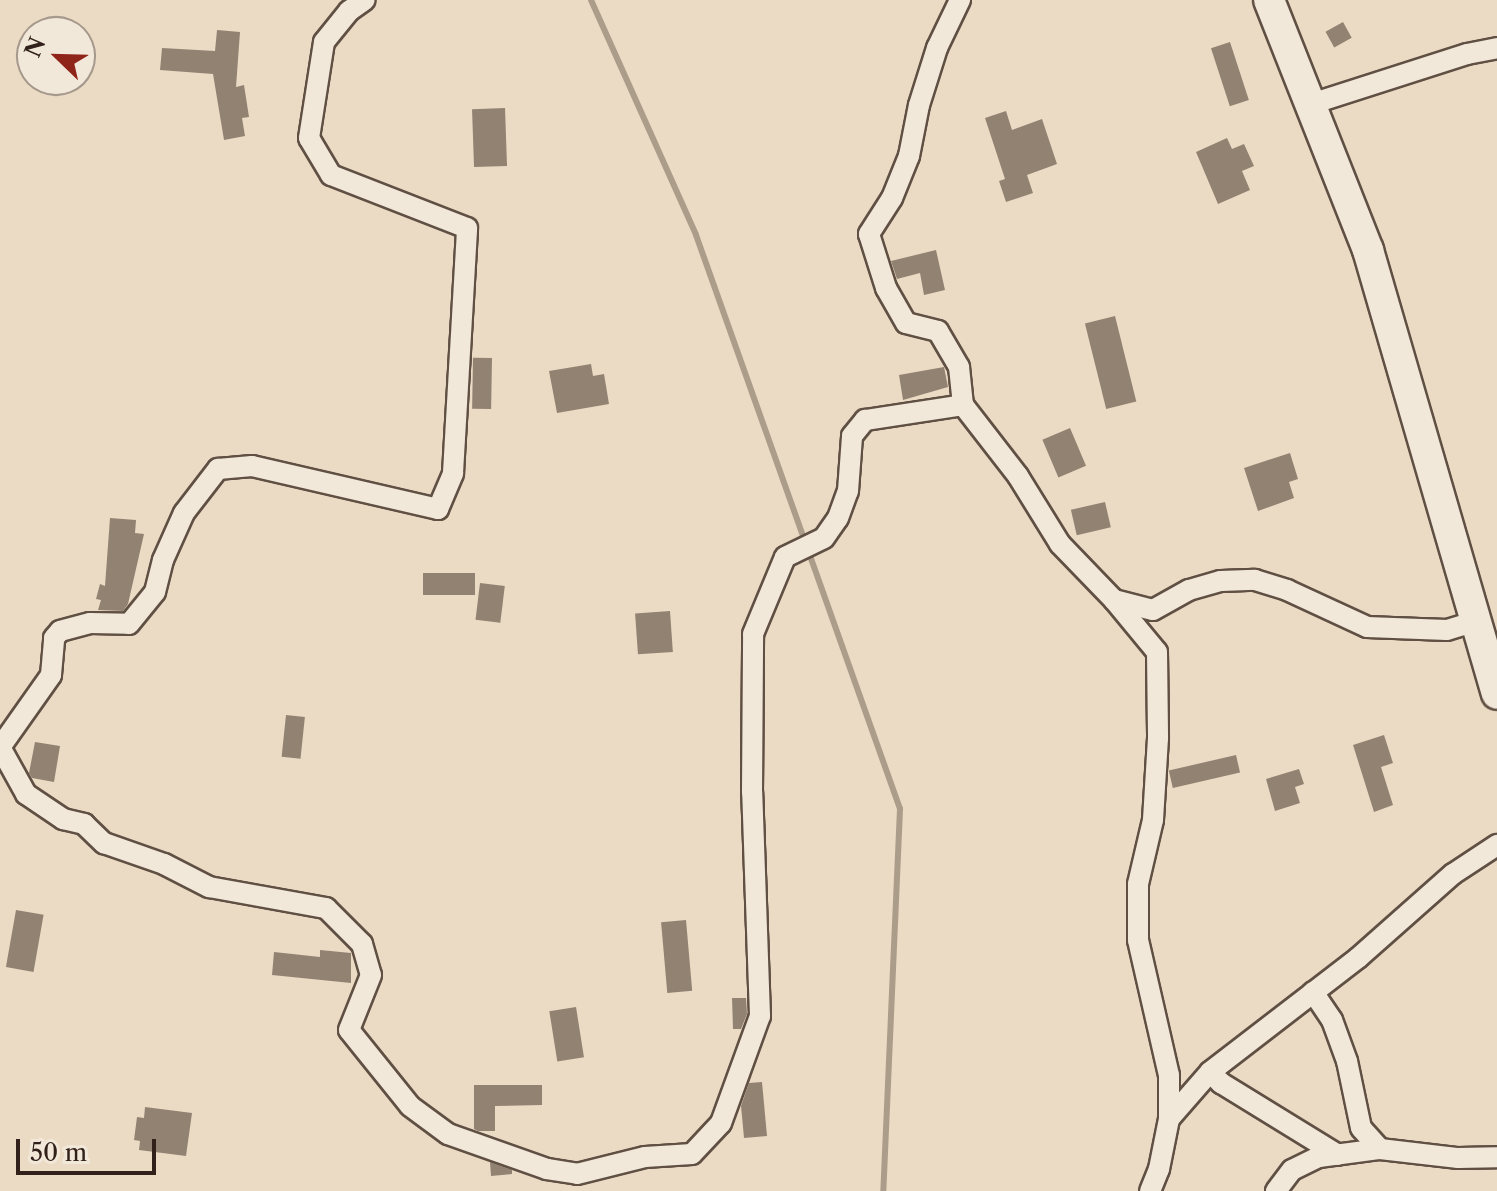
<!DOCTYPE html>
<html>
<head>
<meta charset="utf-8">
<style>
	body { margin:0 }
	#map { position:relative; width:1497px; height:1191px; overflow:hidden; background:#ebdbc4; font-family:"Libre Caslon Text",serif }
	div>[style] { position:absolute }
	.stream>* { height:6px; margin:-3px; padding:0 3px; transform-origin:3px; border-radius:3px; background:#ac9c8a }
	.building>* { inset:0; background:#928272; transform-origin:0 0 }
	.roads { filter:drop-shadow(2px 0 #605044) drop-shadow(-2px 0 #605044) drop-shadow(0 2px #605044) drop-shadow(0 -2px #605044) }
	.street>* { height:20px; margin:-10px; padding:0 10px; transform-origin:10px; border-radius:10px; background:#f2e8d9 }
	.secondary>* { height:30px; margin:-15px; padding:0 15px; transform-origin:15px; border-radius:15px; background:#f2e8d9 }
	span { translate:-50% -50%; white-space:nowrap; text-align:center; line-height:1.15; -webkit-text-stroke:7px #f2e8d9; paint-order:stroke }
	.north { position:absolute; left:16px; top:16px; width:80px; height:80px; box-sizing:border-box; background:#f2e8d9; border:2px solid #a5988d; border-radius:50%; rotate:293deg; font-size:22px; font-weight:700; line-height:32px; text-align:center; color:#32211a }
	.north::after { content:''; display:block; margin:auto; width:28px; height:36px; background:#8f2418; clip-path:polygon(50% 0,100% 100%,50% 72%,0 100%) }
	.scale { position:absolute; left:16px; top:1139px; width:140px; height:36px; box-sizing:border-box; border:4px solid #32211a; border-top:0; padding-left:10px; font-size:24px; line-height:28px; white-space:nowrap; color:#32211a; -webkit-text-stroke:6px #f2e8d9; paint-order:stroke }
</style>
</head>
<body>
<div id="map">
	<div class="stream">
		<i style="left:591px;top:0;width:257px;rotate:65.9deg"></i>
		<i style="left:696px;top:235px;width:609px;rotate:70.43deg"></i>
		<i style="left:900px;top:809px;width:382px;rotate:92.5deg"></i>
	</div>
	<div class="building">
		<i style="left:1343px;top:22px;width:18px;height:20px;rotate:61deg"></i>
		<i style="clip-path:polygon(217px 30px,240px 32px,236px 87px,244px 85px,249px 117px,242px 118px,245px 136px,224px 140px,213px 74px,160px 70px,162px 48px,215px 51px)"></i>
		<i style="left:1230px;top:42px;width:61px;height:20px;rotate:72deg"></i>
		<i style="left:505px;top:108px;width:58px;height:33px;rotate:88deg"></i>
		<i style="clip-path:polygon(1006px 111px,1012px 130px,1042px 119px,1057px 164px,1027px 175px,1033px 193px,1006px 202px,999px 181px,1005px 179px,985px 118px)"></i>
		<i style="clip-path:polygon(1227px 138px,1232px 149px,1244px 144px,1254px 166px,1242px 171px,1250px 190px,1218px 204px,1196px 152px)"></i>
		<i style="clip-path:polygon(936px 250px,945px 290px,924px 295px,920px 273px,897px 279px,891px 261px)"></i>
		<i style="left:1115px;top:316px;width:88px;height:31px;rotate:76deg"></i>
		<i style="left:492px;top:358px;width:51px;height:19px;rotate:91deg"></i>
		<i style="clip-path:polygon(591px 364px,593px 376px,604px 374px,609px 404px,557px 413px,549px 371px)"></i>
		<i style="clip-path:polygon(944px 367px,948px 387px,903px 400px,899px 375px)"></i>
		<i style="left:1070px;top:428px;width:41px;height:30px;rotate:67deg"></i>
		<i style="clip-path:polygon(1290px 453px,1298px 479px,1289px 482px,1294px 498px,1258px 511px,1244px 468px)"></i>
		<i style="left:1105px;top:502px;width:26px;height:35px;rotate:77deg"></i>
		<i style="clip-path:polygon(110px 518px,136px 520px,135px 533px,144px 534px,128px 604px,123px 611px,98px 610px,101px 600px,96px 599px,100px 584px,105px 586px)"></i>
		<i style="left:423px;top:573px;width:52px;height:22px"></i>
		<i style="left:480px;top:583px;width:25px;height:37px;rotate:7deg"></i>
		<i style="left:670px;top:611px;width:41px;height:35px;rotate:86deg"></i>
		<i style="left:286px;top:715px;width:19px;height:42px;rotate:6deg"></i>
		<i style="clip-path:polygon(1384px 735px,1393px 763px,1381px 767px,1393px 805px,1374px 812px,1353px 745px)"></i>
		<i style="clip-path:polygon(35px 742px,60px 746px,54px 782px,32px 778px,29px 773px)"></i>
		<i style="left:1236px;top:755px;width:18px;height:69px;rotate:77deg"></i>
		<i style="clip-path:polygon(1299px 769px,1304px 784px,1295px 787px,1300px 803px,1275px 811px,1266px 779px)"></i>
		<i style="left:16px;top:910px;width:28px;height:58px;rotate:10deg"></i>
		<i style="left:686px;top:920px;width:71px;height:25px;rotate:85deg"></i>
		<i style="clip-path:polygon(320px 950px,351px 953px,351px 983px,272px 975px,274px 952px,320px 957px)"></i>
		<i style="clip-path:polygon(732px 998px,746px 998px,747px 1014px,741px 1029px,733px 1029px)"></i>
		<i style="left:576px;top:1007px;width:51px;height:27px;rotate:81deg"></i>
		<i style="clip-path:polygon(762px 1082px,767px 1136px,744px 1138px,741px 1106px,749px 1083px)"></i>
		<i style="clip-path:polygon(474px 1085px,542px 1085px,542px 1105px,495px 1106px,495px 1131px,478px 1131px,474px 1129px)"></i>
		<i style="clip-path:polygon(145px 1107px,192px 1113px,186px 1156px,139px 1150px,140px 1141px,134px 1140px,137px 1117px,144px 1118px)"></i>
		<i style="clip-path:polygon(490px 1162px,512px 1170px,512px 1174px,491px 1176px)"></i>
	</div>
	<div class="roads">
		<div class="street">
			<i style="left:960px;top:0;width:53px;rotate:115.6deg"></i>
			<i style="left:937px;top:48px;width:60px;rotate:107.5deg"></i>
			<i style="left:919px;top:105px;width:52px;rotate:101.1deg"></i>
			<i style="left:909px;top:156px;width:45px;rotate:112deg"></i>
			<i style="left:892px;top:198px;width:43px;rotate:122.6deg"></i>
			<i style="left:869px;top:234px;width:57px;rotate:72.5deg"></i>
			<i style="left:886px;top:288px;width:40px;rotate:60.3deg"></i>
			<i style="left:906px;top:323px;width:33px;rotate:14deg"></i>
			<i style="left:938px;top:331px;width:42px;rotate:59.7deg"></i>
			<i style="left:959px;top:367px;width:38px;rotate:84deg"></i>
			<i style="left:963px;top:405px;width:90px;rotate:52.2deg"></i>
			<i style="left:1018px;top:476px;width:80px;rotate:58.3deg"></i>
			<i style="left:1060px;top:544px;width:78px;rotate:46deg"></i>
			<i style="left:1114px;top:600px;width:67px;rotate:50.4deg"></i>
			<i style="left:1157px;top:652px;width:86px;rotate:89.3deg"></i>
			<i style="left:1158px;top:738px;width:82px;rotate:93.5deg"></i>
			<i style="left:1153px;top:820px;width:66px;rotate:103.2deg"></i>
			<i style="left:1138px;top:884px;width:56px;rotate:90deg"></i>
			<i style="left:1138px;top:940px;width:139px;rotate:77.1deg"></i>
			<i style="left:1169px;top:1075px;width:44px;rotate:90deg"></i>
			<i style="left:1169px;top:1119px;width:51px;rotate:101.3deg"></i>
			<i style="left:1159px;top:1169px;width:24px;rotate:112deg"></i>
			<i style="left:1308px;top:105px;width:167px;rotate:-17.8deg"></i>
			<i style="left:1467px;top:54px;width:31px;rotate:-11deg"></i>
			<i style="left:1114px;top:600px;width:40px;rotate:14.4deg"></i>
			<i style="left:1153px;top:610px;width:41px;rotate:-29.1deg"></i>
			<i style="left:1189px;top:590px;width:33px;rotate:-16deg"></i>
			<i style="left:1221px;top:581px;width:34px;rotate:-2deg"></i>
			<i style="left:1255px;top:580px;width:34px;rotate:17deg"></i>
			<i style="left:1287px;top:590px;width:88px;rotate:24.8deg"></i>
			<i style="left:1367px;top:627px;width:80px;rotate:2.1deg"></i>
			<i style="left:1447px;top:630px;width:30px;rotate:-17deg"></i>
			<i style="left:1px;top:746px;width:87px;rotate:-54.8deg"></i>
			<i style="left:51px;top:675px;width:37px;rotate:-85deg"></i>
			<i style="left:54px;top:638px;width:9px;rotate:-49deg"></i>
			<i style="left:60px;top:631px;width:31px;rotate:-15deg"></i>
			<i style="left:90px;top:623px;width:39px;rotate:1deg"></i>
			<i style="left:129px;top:624px;width:41px;rotate:-50.9deg"></i>
			<i style="left:155px;top:592px;width:33px;rotate:-76deg"></i>
			<i style="left:163px;top:560px;width:51px;rotate:-65.9deg"></i>
			<i style="left:184px;top:513px;width:56px;rotate:-52.3deg"></i>
			<i style="left:218px;top:469px;width:34px;rotate:-5deg"></i>
			<i style="left:252px;top:466px;width:191px;rotate:13deg"></i>
			<i style="left:438px;top:509px;width:39px;rotate:-67deg"></i>
			<i style="left:453px;top:473px;width:245px;rotate:-86.7deg"></i>
			<i style="left:467px;top:228px;width:146px;rotate:-158.7deg"></i>
			<i style="left:331px;top:175px;width:43px;rotate:-120.7deg"></i>
			<i style="left:309px;top:138px;width:97px;rotate:-81.1deg"></i>
			<i style="left:324px;top:42px;width:40px;rotate:-51deg"></i>
			<i style="left:349px;top:11px;width:19px;rotate:-35deg"></i>
			<i style="left:0;top:747px;width:54px;rotate:61deg"></i>
			<i style="left:26px;top:794px;width:45px;rotate:34deg"></i>
			<i style="left:63px;top:819px;width:22px;rotate:13deg"></i>
			<i style="left:84px;top:824px;width:28px;rotate:44deg"></i>
			<i style="left:104px;top:843px;width:64px;rotate:19.3deg"></i>
			<i style="left:164px;top:864px;width:51px;rotate:27.1deg"></i>
			<i style="left:209px;top:887px;width:119px;rotate:10.2deg"></i>
			<i style="left:326px;top:908px;width:51px;rotate:45deg"></i>
			<i style="left:362px;top:944px;width:32px;rotate:74deg"></i>
			<i style="left:371px;top:975px;width:59px;rotate:111.8deg"></i>
			<i style="left:349px;top:1030px;width:97px;rotate:51.2deg"></i>
			<i style="left:410px;top:1106px;width:47px;rotate:36.4deg"></i>
			<i style="left:448px;top:1134px;width:105px;rotate:19.5deg"></i>
			<i style="left:547px;top:1169px;width:30px;rotate:9deg"></i>
			<i style="left:577px;top:1174px;width:70px;rotate:-14deg"></i>
			<i style="left:645px;top:1157px;width:47px;rotate:-3.7deg"></i>
			<i style="left:692px;top:1154px;width:42px;rotate:-46.9deg"></i>
			<i style="left:721px;top:1123px;width:114px;rotate:-70deg"></i>
			<i style="left:760px;top:1016px;width:224px;rotate:-92deg"></i>
			<i style="left:752px;top:792px;width:158px;rotate:-89.6deg"></i>
			<i style="left:753px;top:634px;width:83px;rotate:-67.4deg"></i>
			<i style="left:785px;top:557px;width:43px;rotate:-26deg"></i>
			<i style="left:824px;top:538px;width:24px;rotate:-55deg"></i>
			<i style="left:838px;top:518px;width:29px;rotate:-70deg"></i>
			<i style="left:848px;top:491px;width:55px;rotate:-85.8deg"></i>
			<i style="left:852px;top:436px;width:21px;rotate:-51deg"></i>
			<i style="left:865px;top:420px;width:99px;rotate:-8.7deg"></i>
			<i style="left:1313px;top:992px;width:34px;rotate:56deg"></i>
			<i style="left:1332px;top:1020px;width:44px;rotate:69.9deg"></i>
			<i style="left:1347px;top:1061px;width:68px;rotate:78.2deg"></i>
			<i style="left:1361px;top:1128px;width:28px;rotate:48deg"></i>
			<i style="left:1380px;top:1149px;width:79px;rotate:6.6deg"></i>
			<i style="left:1458px;top:1158px;width:39px;rotate:-1deg"></i>
			<i style="left:1210px;top:1072px;width:16px;rotate:45deg"></i>
			<i style="left:1221px;top:1083px;width:137px;rotate:31.6deg"></i>
			<i style="left:1169px;top:1119px;width:62px;rotate:-48.9deg"></i>
			<i style="left:1210px;top:1072px;width:187px;rotate:-37.6deg"></i>
			<i style="left:1358px;top:958px;width:127px;rotate:-41.5deg"></i>
			<i style="left:1453px;top:874px;width:53px;rotate:-33.4deg"></i>
			<i style="left:1276px;top:1191px;width:26px;rotate:-53deg"></i>
			<i style="left:1292px;top:1170px;width:30px;rotate:-26deg"></i>
			<i style="left:1319px;top:1157px;width:62px;rotate:-7.5deg"></i>
		</div>
		<div class="secondary">
			<i style="left:1269px;top:0;width:269px;rotate:68.4deg"></i>
			<i style="left:1368px;top:250px;width:462px;rotate:73.8deg"></i>
		</div>
	</div>
	<div class="north">N</div>
	<div class="scale">50 m</div>
</div>
</body>
</html>
